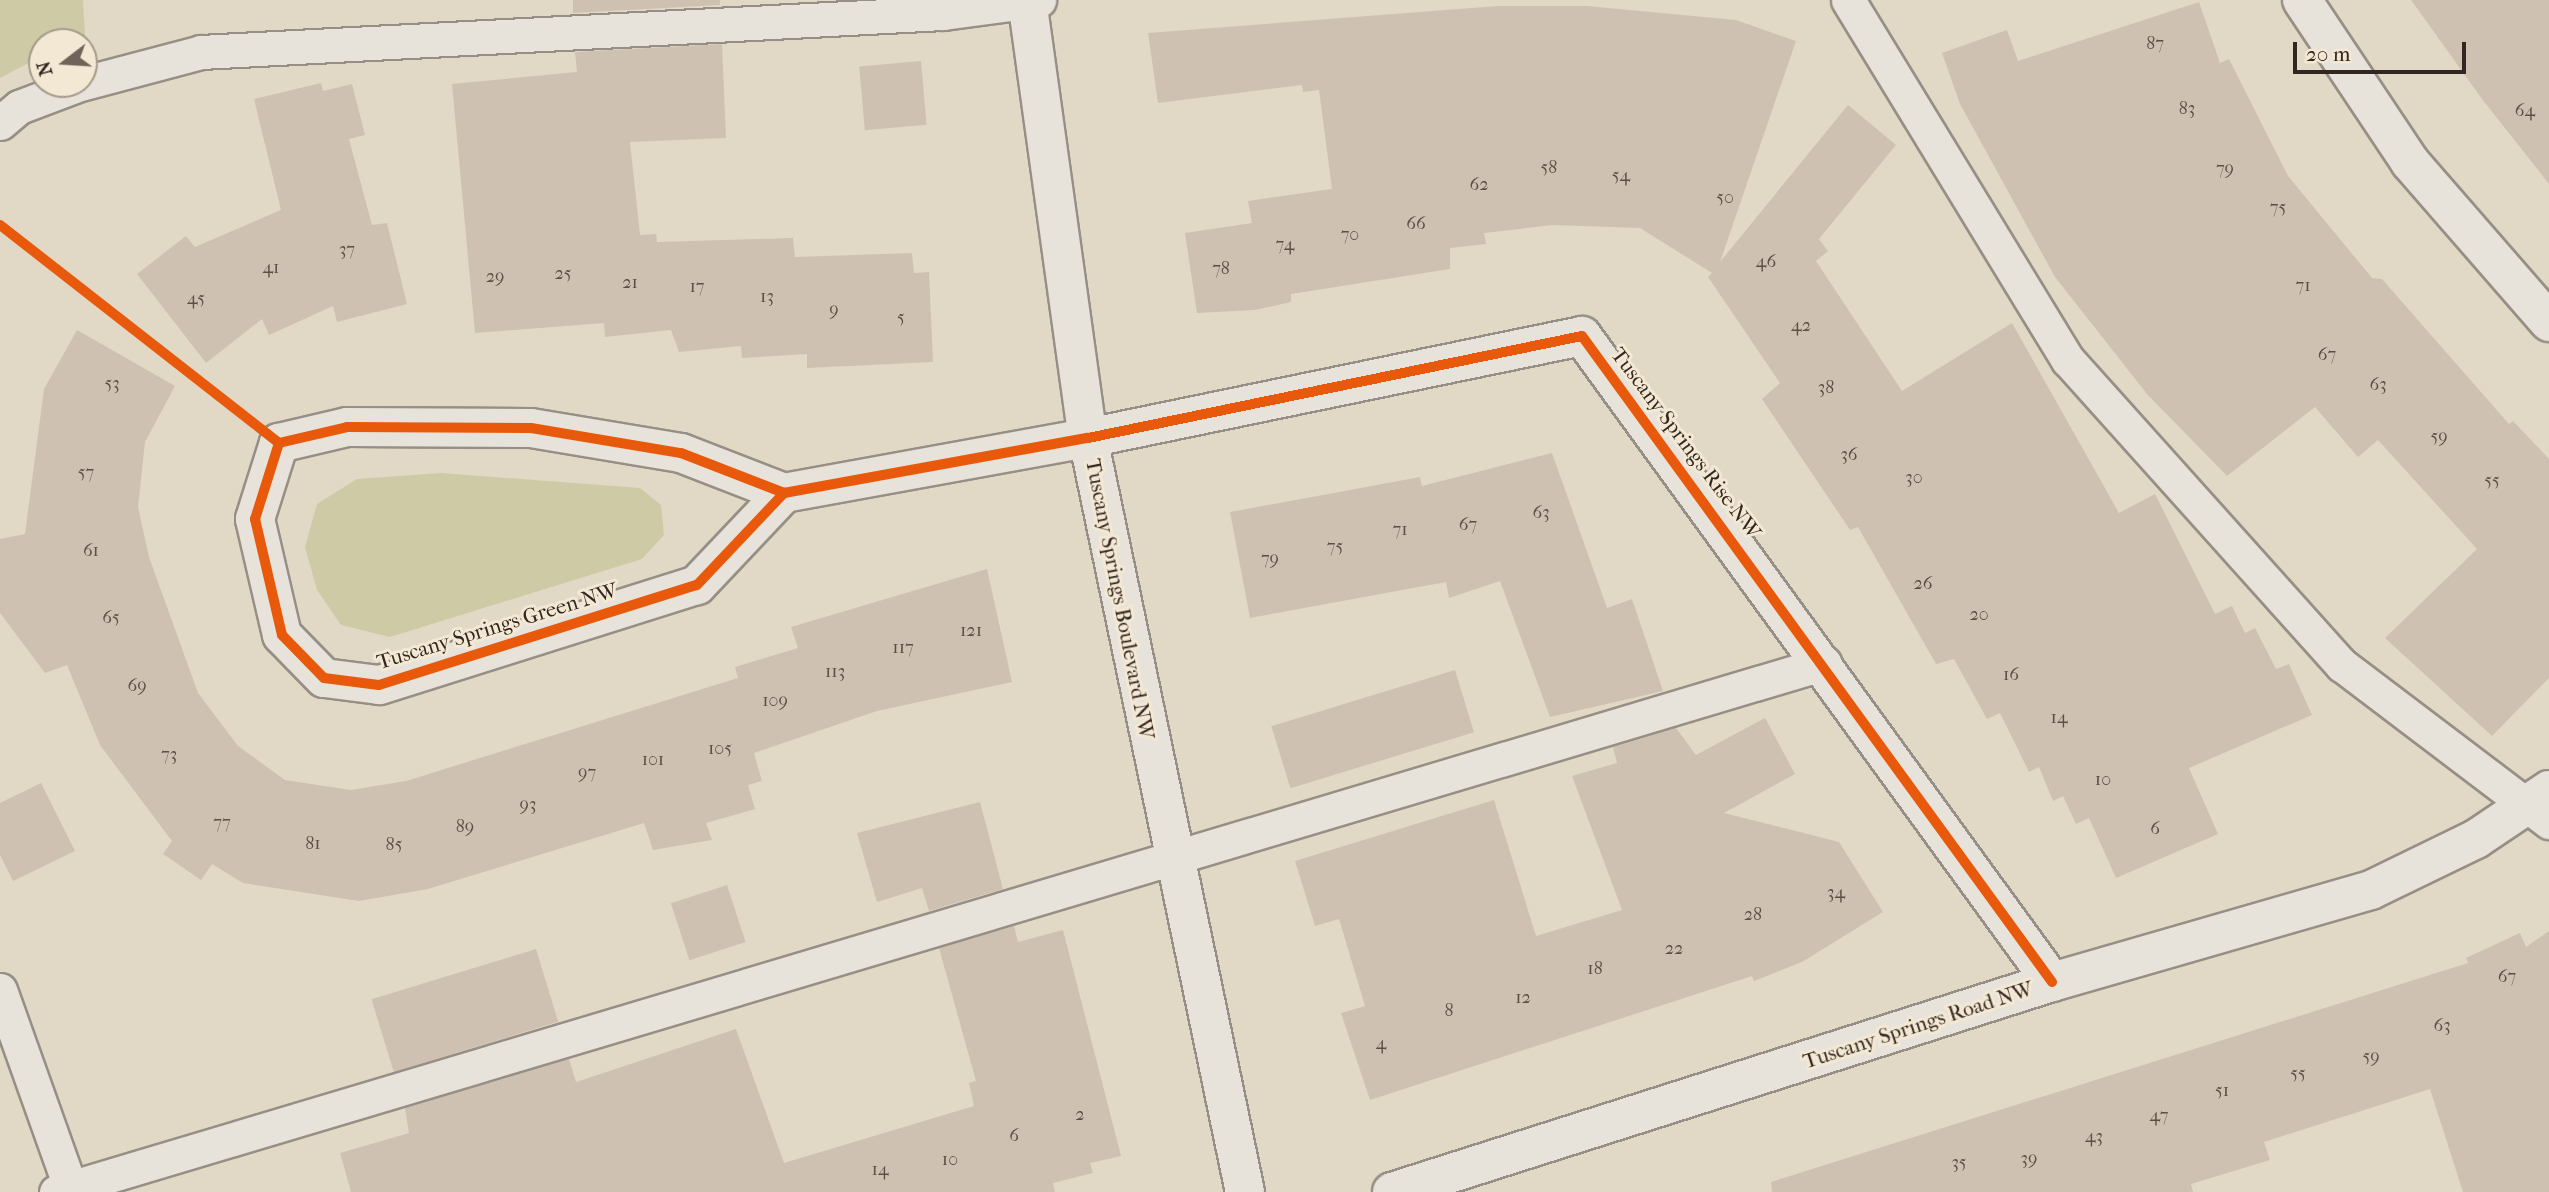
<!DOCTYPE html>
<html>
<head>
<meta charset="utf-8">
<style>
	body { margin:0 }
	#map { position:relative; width:2549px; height:1192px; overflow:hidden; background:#e2d8c6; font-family:"IM FELL French Canon",serif }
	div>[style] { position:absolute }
	.green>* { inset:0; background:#cecaa6 }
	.building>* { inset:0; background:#cfc1b2; transform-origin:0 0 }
	.roads { filter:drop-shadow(2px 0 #978f85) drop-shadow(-2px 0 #978f85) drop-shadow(0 2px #978f85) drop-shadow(0 -2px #978f85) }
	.service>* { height:33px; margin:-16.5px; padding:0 16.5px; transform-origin:16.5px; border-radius:16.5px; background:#e8e3da }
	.minor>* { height:38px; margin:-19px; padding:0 19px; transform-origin:19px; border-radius:19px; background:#e8e3da }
	.cycleway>* { height:10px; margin:-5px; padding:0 5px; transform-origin:5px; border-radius:5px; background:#e8590c }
	span { translate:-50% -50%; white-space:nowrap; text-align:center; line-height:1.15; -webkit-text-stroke:6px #f3e8d3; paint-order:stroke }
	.number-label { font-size:18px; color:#5c4e46 }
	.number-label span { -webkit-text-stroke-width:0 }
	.street-label { font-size:21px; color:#332520 }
	.north { position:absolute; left:28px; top:28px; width:70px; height:70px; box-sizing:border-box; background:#f3e8d3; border:2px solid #a69a8b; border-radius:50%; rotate:253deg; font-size:19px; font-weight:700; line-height:28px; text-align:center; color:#332520 }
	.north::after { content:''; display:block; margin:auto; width:24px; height:32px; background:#70645a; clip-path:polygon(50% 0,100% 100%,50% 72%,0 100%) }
	.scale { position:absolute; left:2293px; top:42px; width:173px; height:32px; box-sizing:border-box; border:4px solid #332520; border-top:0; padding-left:9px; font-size:21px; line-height:24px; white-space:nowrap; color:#332520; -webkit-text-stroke:5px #f3e8d3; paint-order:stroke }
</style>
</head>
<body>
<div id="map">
	<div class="green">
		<i style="clip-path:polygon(0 0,83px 0,85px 36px,42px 42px,42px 56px,0 78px)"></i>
		<i style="clip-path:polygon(441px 473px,640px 488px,661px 505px,664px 535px,642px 559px,390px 637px,341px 625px,317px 590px,305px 547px,317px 504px,357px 479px)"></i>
	</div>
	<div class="building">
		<i style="clip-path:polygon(573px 0,720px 0,720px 5px,573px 13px)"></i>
		<i style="clip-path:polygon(2411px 0,2549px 0,2549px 184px,2482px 99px)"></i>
		<i style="clip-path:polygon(2199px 2px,2220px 63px,2229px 59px,2288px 176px,2372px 278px,2382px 279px,2509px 424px,2513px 421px,2549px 459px,2549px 678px,2492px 736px,2385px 638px,2477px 549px,2378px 440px,2358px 457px,2315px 407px,2227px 476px,2147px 394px,2055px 277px,1960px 104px,1942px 53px,2007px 30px,2018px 61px)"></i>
		<i style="clip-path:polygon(1498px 6px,1587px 6px,1736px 20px,1796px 41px,1720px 262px,1848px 105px,1896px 145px,1819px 239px,1828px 251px,1816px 261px,1902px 391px,2012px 323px,2119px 513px,2155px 494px,2215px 614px,2232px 606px,2245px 633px,2255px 628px,2276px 669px,2289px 664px,2312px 715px,2189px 768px,2218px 834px,2116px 878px,2089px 818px,2076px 824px,2063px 796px,2053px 801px,2039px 767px,2029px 772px,2000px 713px,1987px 719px,1954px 659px,1936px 664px,1858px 527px,1850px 530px,1762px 399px,1780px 383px,1708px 277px,1712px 273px,1640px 228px,1553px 225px,1484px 233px,1486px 244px,1450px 248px,1450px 269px,1291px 294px,1291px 302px,1255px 310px,1197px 313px,1185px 233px,1252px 223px,1248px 201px,1332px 189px,1319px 90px,1303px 92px,1302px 85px,1158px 103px,1148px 33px)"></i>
		<i style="clip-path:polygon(722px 44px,726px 138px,630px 142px,640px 235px,656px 234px,657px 242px,793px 238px,795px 257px,912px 253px,914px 273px,929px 272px,933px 362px,807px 368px,807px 354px,742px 358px,741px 346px,679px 352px,671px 330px,605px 337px,604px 323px,475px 333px,452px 84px,577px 72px,575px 52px)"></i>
		<i style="left:921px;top:61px;width:64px;height:62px;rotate:85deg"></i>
		<i style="clip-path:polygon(321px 83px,323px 91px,352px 84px,365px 135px,349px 139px,372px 225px,387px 223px,407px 304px,337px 322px,333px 306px,269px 335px,262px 319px,206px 363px,137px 274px,186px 236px,195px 247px,281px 210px,254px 99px)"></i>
		<i style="clip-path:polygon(77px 330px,175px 386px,145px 442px,138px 507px,149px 557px,198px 693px,238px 746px,285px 780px,351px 790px,406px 781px,738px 678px,735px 667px,798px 648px,791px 627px,987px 569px,1012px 682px,877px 711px,754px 753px,762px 781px,748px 785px,755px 809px,706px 823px,712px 840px,653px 850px,644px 823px,428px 889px,359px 901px,243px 883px,212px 864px,201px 880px,163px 854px,172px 841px,100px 745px,67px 665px,45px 673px,0 613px,0 539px,25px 534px,44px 389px)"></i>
		<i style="clip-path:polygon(1552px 453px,1607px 608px,1632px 599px,1663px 691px,1550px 717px,1500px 581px,1449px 598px,1446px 582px,1250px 618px,1230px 512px,1420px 477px,1422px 486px)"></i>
		<i style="left:1455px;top:670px;width:65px;height:192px;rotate:73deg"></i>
		<i style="clip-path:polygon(1765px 718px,1795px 774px,1724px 813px,1839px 842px,1883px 912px,1802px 962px,1754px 981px,1752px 976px,1370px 1100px,1341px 1013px,1365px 1006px,1339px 919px,1315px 926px,1295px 861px,1494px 800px,1536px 936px,1622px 910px,1572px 776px,1617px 763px,1613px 747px,1676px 728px,1696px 755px)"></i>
		<i style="clip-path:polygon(41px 783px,75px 851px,13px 881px,0 855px,0 803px)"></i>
		<i style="clip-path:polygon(980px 802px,1003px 889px,929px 911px,922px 888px,877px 902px,857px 833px)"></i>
		<i style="left:727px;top:885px;width:60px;height:59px;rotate:72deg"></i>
		<i style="clip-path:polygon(1014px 926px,1018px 942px,1063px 930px,1121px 1156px,1090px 1163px,1093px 1173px,1053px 1183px,1055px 1192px,351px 1192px,340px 1153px,409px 1133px,405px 1108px,569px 1059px,576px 1082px,736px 1029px,784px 1163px,974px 1106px,969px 1083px,976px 1081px,939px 948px)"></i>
		<i style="clip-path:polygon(2549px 931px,2549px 1192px,2463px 1192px,2430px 1089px,2264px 1142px,2270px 1160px,2191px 1184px,2193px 1192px,1772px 1192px,1771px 1182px,2468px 963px,2466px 958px,2520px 933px,2526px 947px)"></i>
		<i style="left:536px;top:949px;width:76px;height:172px;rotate:73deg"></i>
	</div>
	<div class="roads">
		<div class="service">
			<i style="left:1848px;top:0;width:422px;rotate:58.6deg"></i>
			<i style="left:2068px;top:360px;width:410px;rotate:48.1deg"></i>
			<i style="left:2342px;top:665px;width:260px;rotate:37.2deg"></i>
			<i style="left:84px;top:83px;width:121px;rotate:-14.8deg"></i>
			<i style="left:201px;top:52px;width:743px;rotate:-3.01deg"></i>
			<i style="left:943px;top:13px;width:97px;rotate:-7.7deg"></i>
			<i style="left:0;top:123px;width:25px;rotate:-40deg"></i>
			<i style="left:19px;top:107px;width:65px;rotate:-20.7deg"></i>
			<i style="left:0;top:990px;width:209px;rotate:70.4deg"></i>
			<i style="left:56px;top:1192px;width:1846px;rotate:-16.65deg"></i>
		</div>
		<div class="minor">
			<i style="left:1027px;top:0;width:442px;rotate:82.1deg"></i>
			<i style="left:1088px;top:438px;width:770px;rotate:78.24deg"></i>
			<i style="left:2302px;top:0;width:195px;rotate:56.3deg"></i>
			<i style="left:2410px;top:162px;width:212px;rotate:49deg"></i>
			<i style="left:784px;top:493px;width:127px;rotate:133.4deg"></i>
			<i style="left:697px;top:585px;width:333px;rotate:162.5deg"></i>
			<i style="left:379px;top:685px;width:55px;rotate:-172.7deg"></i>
			<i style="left:324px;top:678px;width:60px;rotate:-134.3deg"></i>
			<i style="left:282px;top:635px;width:119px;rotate:-103.1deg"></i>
			<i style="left:255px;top:519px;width:80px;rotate:-72.5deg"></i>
			<i style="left:279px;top:443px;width:70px;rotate:-13.2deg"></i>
			<i style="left:347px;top:427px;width:184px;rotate:0.3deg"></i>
			<i style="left:531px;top:428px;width:152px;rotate:9.5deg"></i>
			<i style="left:681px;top:453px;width:110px;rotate:21.2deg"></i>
			<i style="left:784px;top:493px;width:309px;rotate:-10.3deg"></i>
			<i style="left:1088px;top:438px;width:504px;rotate:-11.67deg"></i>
			<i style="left:1582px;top:336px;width:799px;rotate:53.96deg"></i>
			<i style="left:1392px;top:1192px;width:693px;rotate:-17.65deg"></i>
			<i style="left:2052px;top:982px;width:332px;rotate:-16.1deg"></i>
			<i style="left:2371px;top:890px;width:117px;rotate:-25.9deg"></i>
			<i style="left:2476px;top:839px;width:88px;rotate:-33.9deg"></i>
		</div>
	</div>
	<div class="cycleway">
		<i style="left:0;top:225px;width:354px;rotate:38deg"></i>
		<i style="left:279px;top:443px;width:70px;rotate:-13.2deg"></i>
		<i style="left:347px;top:427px;width:184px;rotate:0.3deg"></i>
		<i style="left:531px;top:428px;width:152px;rotate:9.5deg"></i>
		<i style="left:681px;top:453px;width:110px;rotate:21.2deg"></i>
		<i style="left:784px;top:493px;width:309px;rotate:-10.3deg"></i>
		<i style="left:1088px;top:438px;width:504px;rotate:-11.67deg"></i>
		<i style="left:1582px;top:336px;width:799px;rotate:53.96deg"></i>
		<i style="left:279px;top:443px;width:80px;rotate:107.5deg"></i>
		<i style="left:255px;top:519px;width:119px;rotate:76.9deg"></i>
		<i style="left:282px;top:635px;width:60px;rotate:45.7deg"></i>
		<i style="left:324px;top:678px;width:55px;rotate:7.3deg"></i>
		<i style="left:379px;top:685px;width:333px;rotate:-17.5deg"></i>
		<i style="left:697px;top:585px;width:127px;rotate:-46.6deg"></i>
	</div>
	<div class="number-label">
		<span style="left:2155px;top:44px">87</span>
		<span style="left:2187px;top:109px">83</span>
		<span style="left:2525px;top:111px">64</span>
		<span style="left:1549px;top:168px">58</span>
		<span style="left:2225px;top:169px">79</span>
		<span style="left:1621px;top:176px">54</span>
		<span style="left:1479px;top:185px">62</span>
		<span style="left:1725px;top:198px">50</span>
		<span style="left:2278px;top:208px">75</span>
		<span style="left:1416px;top:224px">66</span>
		<span style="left:1350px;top:235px">70</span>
		<span style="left:1285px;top:245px">74</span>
		<span style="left:347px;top:250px">37</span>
		<span style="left:1766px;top:262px">46</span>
		<span style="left:271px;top:268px">41</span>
		<span style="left:1221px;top:269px">78</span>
		<span style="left:563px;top:274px">25</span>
		<span style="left:495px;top:277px">29</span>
		<span style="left:630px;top:283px">21</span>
		<span style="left:2303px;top:286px">71</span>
		<span style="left:697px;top:287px">17</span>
		<span style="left:767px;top:297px">13</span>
		<span style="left:196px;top:299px">45</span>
		<span style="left:834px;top:310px">9</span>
		<span style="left:901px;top:318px">5</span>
		<span style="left:1801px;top:326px">42</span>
		<span style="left:2327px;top:355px">67</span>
		<span style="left:112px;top:384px">53</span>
		<span style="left:2378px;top:385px">63</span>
		<span style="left:1826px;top:388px">38</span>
		<span style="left:2439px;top:437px">59</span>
		<span style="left:1849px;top:455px">36</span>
		<span style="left:86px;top:473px">57</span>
		<span style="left:1914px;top:478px">30</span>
		<span style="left:2492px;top:481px">55</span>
		<span style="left:1541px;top:513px">63</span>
		<span style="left:1468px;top:525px">67</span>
		<span style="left:1400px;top:530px">71</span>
		<span style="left:1335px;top:547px">75</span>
		<span style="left:91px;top:551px">61</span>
		<span style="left:1270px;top:559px">79</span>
		<span style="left:1923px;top:584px">26</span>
		<span style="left:1979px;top:615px">20</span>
		<span style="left:111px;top:618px">65</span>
		<span style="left:971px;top:631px">121</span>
		<span style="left:903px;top:648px">117</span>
		<span style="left:835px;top:672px">113</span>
		<span style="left:2011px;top:675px">16</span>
		<span style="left:137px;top:686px">69</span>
		<span style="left:775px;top:701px">109</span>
		<span style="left:2059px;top:718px">14</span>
		<span style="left:720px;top:749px">105</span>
		<span style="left:169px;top:755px">73</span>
		<span style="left:653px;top:760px">101</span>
		<span style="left:587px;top:773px">97</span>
		<span style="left:2103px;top:780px">10</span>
		<span style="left:528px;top:805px">93</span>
		<span style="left:222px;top:823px">77</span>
		<span style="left:465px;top:827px">89</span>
		<span style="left:2155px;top:829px">6</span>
		<span style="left:313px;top:844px">81</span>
		<span style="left:394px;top:845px">85</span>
		<span style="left:1836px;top:893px">34</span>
		<span style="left:1753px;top:915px">28</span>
		<span style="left:1674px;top:949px">22</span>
		<span style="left:1595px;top:969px">18</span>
		<span style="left:2507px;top:977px">67</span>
		<span style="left:1523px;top:998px">12</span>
		<span style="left:1449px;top:1011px">8</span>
		<span style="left:2442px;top:1026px">63</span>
		<span style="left:1381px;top:1044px">4</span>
		<span style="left:2371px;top:1057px">59</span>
		<span style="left:2298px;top:1074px">55</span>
		<span style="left:2222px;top:1091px">51</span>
		<span style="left:1080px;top:1115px">2</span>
		<span style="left:2159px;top:1116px">47</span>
		<span style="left:1014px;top:1136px">6</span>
		<span style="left:2094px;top:1137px">43</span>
		<span style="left:2029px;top:1159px">39</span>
		<span style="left:950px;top:1160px">10</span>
		<span style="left:1959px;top:1163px">35</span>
		<span style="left:880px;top:1170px">14</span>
	</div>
	<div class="street-label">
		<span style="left:1686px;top:443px;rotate:53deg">Tuscany Springs Rise NW</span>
		<span style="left:1120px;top:599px;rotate:79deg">Tuscany Springs Boulevard NW</span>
		<span style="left:497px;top:626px;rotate:-17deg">Tuscany Springs Green NW</span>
		<span style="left:1918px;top:1025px;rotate:-18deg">Tuscany Springs Road NW</span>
	</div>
	<div class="north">N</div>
	<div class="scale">20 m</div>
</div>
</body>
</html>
